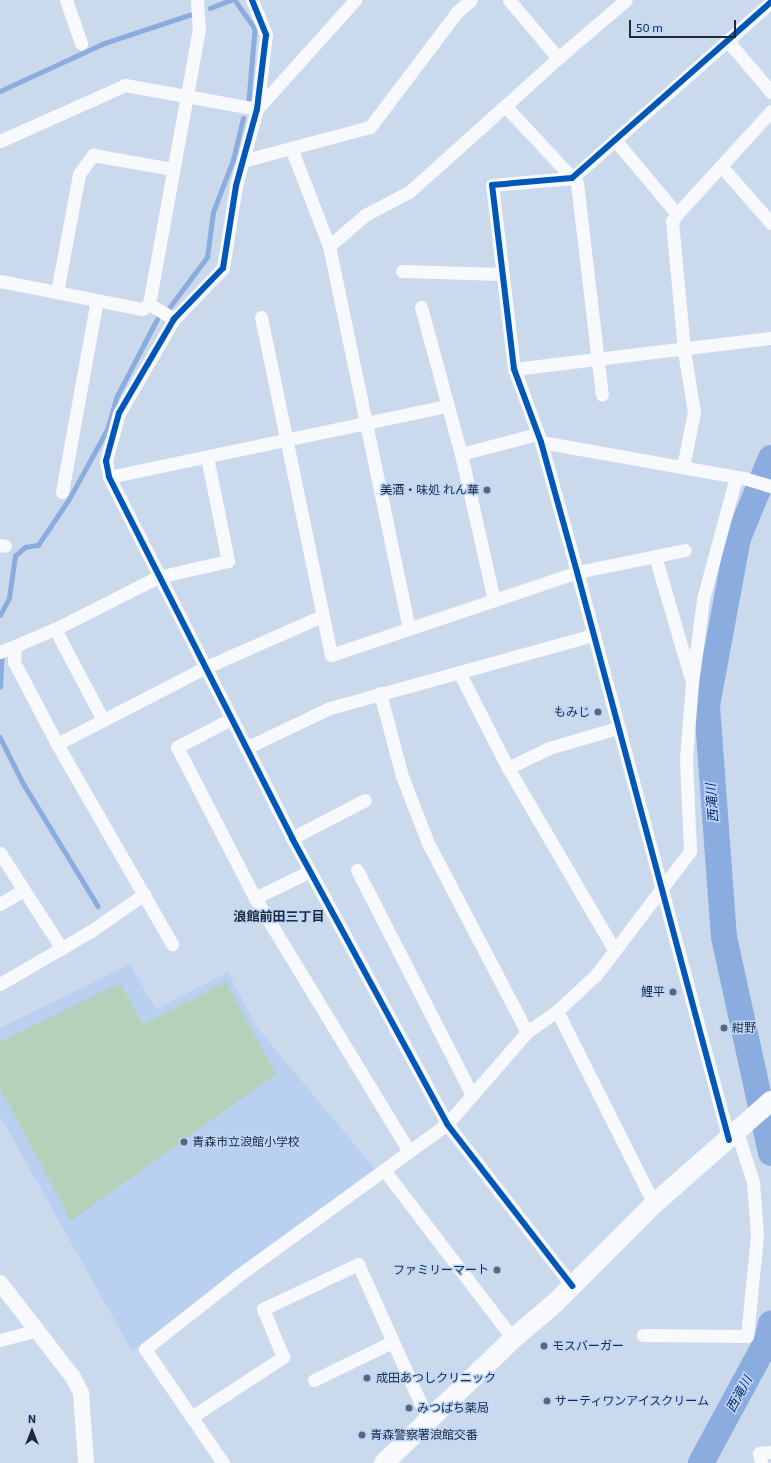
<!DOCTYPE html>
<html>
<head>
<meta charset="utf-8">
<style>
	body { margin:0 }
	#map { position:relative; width:771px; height:1463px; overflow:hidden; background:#cbd9ed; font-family:"Exo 2","Noto Sans JP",sans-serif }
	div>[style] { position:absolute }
	.built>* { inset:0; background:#bad0f1 }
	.green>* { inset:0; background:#b3d2b9 }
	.stream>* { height:4.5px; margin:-2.25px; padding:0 2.25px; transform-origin:2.25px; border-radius:2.25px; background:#8bacde }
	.river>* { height:26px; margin:-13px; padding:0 13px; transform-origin:13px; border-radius:13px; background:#8bacde }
	.minor>* { height:13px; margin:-6.5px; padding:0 6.5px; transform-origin:6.5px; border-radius:6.5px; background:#f7f9fc }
	.tertiary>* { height:16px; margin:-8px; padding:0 8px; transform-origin:8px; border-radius:8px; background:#f7f9fc }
	.primary>* { height:20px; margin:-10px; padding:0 10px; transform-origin:10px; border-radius:10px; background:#f7f9fc }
	.cycleway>* { height:6px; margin:-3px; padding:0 3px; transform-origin:3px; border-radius:3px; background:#0057b8 }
	.dots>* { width:11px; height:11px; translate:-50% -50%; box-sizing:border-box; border:2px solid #bcd6fc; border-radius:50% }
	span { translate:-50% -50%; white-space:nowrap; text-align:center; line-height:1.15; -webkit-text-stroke:3px #bcd6fc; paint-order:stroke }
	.poi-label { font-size:12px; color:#1f2937 }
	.right { translate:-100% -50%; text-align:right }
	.left { translate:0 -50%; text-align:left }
	.water-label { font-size:13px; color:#00265d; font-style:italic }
	.neighbourhood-label { font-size:13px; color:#1f2937; font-weight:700 }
	.north { position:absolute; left:12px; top:1411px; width:40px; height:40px; -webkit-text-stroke:3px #bcd6fc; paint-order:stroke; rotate:0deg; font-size:11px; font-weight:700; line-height:16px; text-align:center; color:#1f2937 }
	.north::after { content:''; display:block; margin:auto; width:14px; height:18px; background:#1f2937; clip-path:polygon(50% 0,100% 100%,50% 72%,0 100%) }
	.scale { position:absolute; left:629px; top:20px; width:107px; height:18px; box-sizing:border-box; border:2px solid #1f2937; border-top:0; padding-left:5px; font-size:12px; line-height:14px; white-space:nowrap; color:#1f2937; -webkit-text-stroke:3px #bcd6fc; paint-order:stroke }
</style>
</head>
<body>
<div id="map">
	<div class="built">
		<i style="clip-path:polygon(130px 964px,156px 1010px,228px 972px,256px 1026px,375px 1169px,132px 1351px,0 1116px,0 1028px)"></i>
	</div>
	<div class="green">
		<i style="clip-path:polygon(226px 982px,276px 1074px,71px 1221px,0 1088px,0 1042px,120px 983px,143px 1024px)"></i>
	</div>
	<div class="stream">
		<i style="left:235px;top:0;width:35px;rotate:55deg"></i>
		<i style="left:255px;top:29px;width:71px;rotate:94.8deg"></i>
		<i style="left:210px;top:8px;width:22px;rotate:-21deg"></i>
		<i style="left:0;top:91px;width:112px;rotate:-24.7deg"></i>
		<i style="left:102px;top:44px;width:98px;rotate:-18.4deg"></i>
		<i style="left:169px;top:308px;width:64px;rotate:-53.3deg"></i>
		<i style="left:207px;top:257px;width:45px;rotate:-82.4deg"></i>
		<i style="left:213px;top:212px;width:56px;rotate:-69deg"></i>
		<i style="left:233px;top:160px;width:43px;rotate:-76.6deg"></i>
		<i style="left:0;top:615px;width:19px;rotate:-62deg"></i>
		<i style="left:9px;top:598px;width:42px;rotate:-81.9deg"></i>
		<i style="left:15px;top:556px;width:13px;rotate:-42deg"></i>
		<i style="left:25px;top:547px;width:13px;rotate:-9deg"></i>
		<i style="left:38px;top:545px;width:55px;rotate:-56deg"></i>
		<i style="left:69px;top:499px;width:79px;rotate:-61.2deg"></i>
		<i style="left:107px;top:430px;width:35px;rotate:-74deg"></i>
		<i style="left:117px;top:396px;width:87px;rotate:-62.5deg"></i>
		<i style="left:0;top:687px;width:34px;rotate:-87deg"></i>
		<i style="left:0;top:737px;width:51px;rotate:63.4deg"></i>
		<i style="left:23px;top:783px;width:144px;rotate:58.6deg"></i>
	</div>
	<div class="river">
		<i style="left:771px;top:458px;width:87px;rotate:112.4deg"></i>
		<i style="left:738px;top:538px;width:171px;rotate:100.5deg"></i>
		<i style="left:707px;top:706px;width:232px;rotate:85.8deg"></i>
		<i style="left:724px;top:937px;width:221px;rotate:77.7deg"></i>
		<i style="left:701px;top:1463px;width:139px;rotate:-61.6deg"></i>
		<i style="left:767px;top:1341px;width:18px;rotate:-77deg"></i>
	</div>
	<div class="minor">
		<i style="left:66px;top:0;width:46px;rotate:70.8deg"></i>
		<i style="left:252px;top:0;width:38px;rotate:68deg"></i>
		<i style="left:266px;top:35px;width:75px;rotate:96.9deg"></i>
		<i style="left:257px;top:109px;width:80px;rotate:105.3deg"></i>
		<i style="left:236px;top:186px;width:83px;rotate:99deg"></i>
		<i style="left:223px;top:268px;width:71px;rotate:133.9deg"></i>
		<i style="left:174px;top:319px;width:109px;rotate:120.3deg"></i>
		<i style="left:119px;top:413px;width:50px;rotate:105.2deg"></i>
		<i style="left:106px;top:461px;width:16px;rotate:79deg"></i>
		<i style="left:109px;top:477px;width:405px;rotate:63.1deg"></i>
		<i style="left:292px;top:838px;width:325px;rotate:61.5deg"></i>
		<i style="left:447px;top:1124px;width:205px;rotate:52.3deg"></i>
		<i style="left:509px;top:0;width:76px;rotate:49.8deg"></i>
		<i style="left:558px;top:58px;width:72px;rotate:137.8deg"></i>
		<i style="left:505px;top:106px;width:105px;rotate:46.9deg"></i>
		<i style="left:577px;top:183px;width:213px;rotate:83.3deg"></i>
		<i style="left:727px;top:40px;width:68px;rotate:49.8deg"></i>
		<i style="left:558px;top:58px;width:89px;rotate:-40.5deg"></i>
		<i style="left:257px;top:109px;width:147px;rotate:-48deg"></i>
		<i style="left:615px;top:140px;width:97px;rotate:50deg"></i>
		<i style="left:677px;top:214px;width:139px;rotate:-47.6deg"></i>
		<i style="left:0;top:141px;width:137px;rotate:-24.1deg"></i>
		<i style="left:125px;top:85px;width:134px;rotate:10.3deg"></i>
		<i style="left:291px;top:148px;width:105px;rotate:68.8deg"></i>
		<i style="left:329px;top:246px;width:391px;rotate:78.2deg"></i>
		<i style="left:246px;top:160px;width:128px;rotate:-14.9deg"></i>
		<i style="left:370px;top:127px;width:144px;rotate:-52.9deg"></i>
		<i style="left:457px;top:12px;width:18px;rotate:-41deg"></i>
		<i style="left:721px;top:166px;width:76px;rotate:48.7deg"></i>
		<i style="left:677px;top:214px;width:9px;rotate:126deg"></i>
		<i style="left:672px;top:221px;width:131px;rotate:84.7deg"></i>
		<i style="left:684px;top:351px;width:62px;rotate:80.7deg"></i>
		<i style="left:694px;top:412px;width:56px;rotate:101.3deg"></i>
		<i style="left:329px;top:246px;width:48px;rotate:-40.7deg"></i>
		<i style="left:365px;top:215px;width:50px;rotate:-27.6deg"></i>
		<i style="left:409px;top:192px;width:129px;rotate:-41.9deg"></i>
		<i style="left:402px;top:271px;width:100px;rotate:1.7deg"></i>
		<i style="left:0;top:281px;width:145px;rotate:11.2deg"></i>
		<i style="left:142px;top:309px;width:9px;rotate:-36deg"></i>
		<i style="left:149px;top:304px;width:29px;rotate:31deg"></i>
		<i style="left:57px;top:292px;width:120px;rotate:-79.4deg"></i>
		<i style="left:79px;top:174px;width:24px;rotate:-54deg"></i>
		<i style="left:93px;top:155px;width:80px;rotate:10deg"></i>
		<i style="left:149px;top:304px;width:279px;rotate:-79.7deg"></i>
		<i style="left:199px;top:30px;width:30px;rotate:-94deg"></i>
		<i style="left:421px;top:307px;width:152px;rotate:74.8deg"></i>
		<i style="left:461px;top:454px;width:150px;rotate:77.3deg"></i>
		<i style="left:261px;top:317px;width:345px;rotate:78.3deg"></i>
		<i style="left:331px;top:655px;width:260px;rotate:-18.6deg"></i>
		<i style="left:577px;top:572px;width:110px;rotate:-11.5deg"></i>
		<i style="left:514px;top:369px;width:259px;rotate:-6.9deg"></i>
		<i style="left:541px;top:442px;width:206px;rotate:10.1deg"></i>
		<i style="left:744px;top:478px;width:28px;rotate:17deg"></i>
		<i style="left:461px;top:454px;width:79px;rotate:-14.7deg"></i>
		<i style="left:109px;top:477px;width:344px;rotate:-11.9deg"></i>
		<i style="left:62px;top:492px;width:195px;rotate:-79.7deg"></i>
		<i style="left:0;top:545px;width:5px;rotate:11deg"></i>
		<i style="left:655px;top:556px;width:128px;rotate:73.7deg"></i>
		<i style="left:55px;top:629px;width:103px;rotate:62.2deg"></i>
		<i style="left:15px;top:647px;width:15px;rotate:94deg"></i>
		<i style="left:14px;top:662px;width:93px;rotate:62.3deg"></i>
		<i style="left:57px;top:744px;width:231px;rotate:60.1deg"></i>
		<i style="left:0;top:652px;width:60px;rotate:-22.7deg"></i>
		<i style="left:55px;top:629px;width:115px;rotate:-26.8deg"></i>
		<i style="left:158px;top:577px;width:72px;rotate:-12.9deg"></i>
		<i style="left:228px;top:561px;width:106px;rotate:-101.4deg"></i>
		<i style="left:459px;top:672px;width:108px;rotate:63deg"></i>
		<i style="left:508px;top:768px;width:208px;rotate:59.7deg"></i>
		<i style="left:380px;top:693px;width:86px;rotate:75.2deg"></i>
		<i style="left:402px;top:776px;width:72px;rotate:68.8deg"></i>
		<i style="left:428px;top:843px;width:213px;rotate:62.4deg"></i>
		<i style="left:231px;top:719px;width:61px;rotate:152.6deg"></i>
		<i style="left:177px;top:747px;width:170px;rotate:62.7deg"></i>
		<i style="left:255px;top:898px;width:296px;rotate:58.7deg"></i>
		<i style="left:57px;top:744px;width:165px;rotate:-27.3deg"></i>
		<i style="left:204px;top:668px;width:129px;rotate:-23.8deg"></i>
		<i style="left:246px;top:748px;width:93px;rotate:-25.5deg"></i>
		<i style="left:330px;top:708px;width:274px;rotate:-15.5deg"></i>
		<i style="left:508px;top:768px;width:46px;rotate:-26deg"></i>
		<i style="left:549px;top:748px;width:71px;rotate:-16.4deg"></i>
		<i style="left:292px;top:838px;width:82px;rotate:-27.5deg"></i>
		<i style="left:0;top:853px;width:114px;rotate:57.1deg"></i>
		<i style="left:357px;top:870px;width:253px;rotate:62.9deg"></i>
		<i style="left:255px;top:898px;width:61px;rotate:-26.1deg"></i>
		<i style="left:0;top:904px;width:26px;rotate:-31deg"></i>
		<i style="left:0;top:984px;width:105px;rotate:-30.2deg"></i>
		<i style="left:91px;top:931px;width:65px;rotate:-34.9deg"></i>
		<i style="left:557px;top:1011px;width:216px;rotate:63.3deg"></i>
		<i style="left:729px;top:1140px;width:588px;rotate:-104.98deg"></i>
		<i style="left:577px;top:572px;width:135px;rotate:-105.5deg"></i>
		<i style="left:541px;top:442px;width:78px;rotate:-110.3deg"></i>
		<i style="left:514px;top:369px;width:185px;rotate:-96.8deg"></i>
		<i style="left:492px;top:185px;width:80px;rotate:-5deg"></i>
		<i style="left:572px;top:178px;width:266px;rotate:-41.5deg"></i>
		<i style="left:384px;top:1170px;width:213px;rotate:52.6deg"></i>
		<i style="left:643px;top:1335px;width:104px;rotate:0.6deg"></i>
		<i style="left:747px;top:1336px;width:101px;rotate:-84.3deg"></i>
		<i style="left:757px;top:1235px;width:53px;rotate:-94.3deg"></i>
		<i style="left:753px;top:1182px;width:52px;rotate:-107.7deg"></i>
		<i style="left:0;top:1340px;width:38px;rotate:-15deg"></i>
		<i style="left:314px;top:1380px;width:87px;rotate:-26deg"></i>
		<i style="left:193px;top:1416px;width:108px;rotate:-33.2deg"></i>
		<i style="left:283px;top:1357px;width:52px;rotate:-112.6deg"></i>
		<i style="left:263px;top:1309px;width:105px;rotate:-25.3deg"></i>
		<i style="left:358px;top:1264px;width:171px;rotate:65.8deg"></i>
		<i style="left:223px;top:1463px;width:138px;rotate:-124.4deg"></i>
		<i style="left:145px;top:1349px;width:120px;rotate:-38.2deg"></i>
		<i style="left:239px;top:1275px;width:257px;rotate:-36deg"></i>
		<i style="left:447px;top:1124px;width:122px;rotate:-49deg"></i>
		<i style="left:527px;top:1032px;width:37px;rotate:-35deg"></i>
		<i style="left:557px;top:1011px;width:53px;rotate:-42.7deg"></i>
		<i style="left:596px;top:975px;width:156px;rotate:-52.8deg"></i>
		<i style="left:690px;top:851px;width:93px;rotate:-92.5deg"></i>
		<i style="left:686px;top:758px;width:75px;rotate:-85.4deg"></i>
		<i style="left:692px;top:683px;width:85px;rotate:-82.5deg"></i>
		<i style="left:703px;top:599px;width:126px;rotate:-74.9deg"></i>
		<i style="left:761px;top:1463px;width:10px;rotate:-101deg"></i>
		<i style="left:759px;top:1453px;width:12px;rotate:-5deg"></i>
	</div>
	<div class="tertiary">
		<i style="left:0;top:1283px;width:119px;rotate:52.2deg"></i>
		<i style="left:73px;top:1377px;width:18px;rotate:63deg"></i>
		<i style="left:81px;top:1393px;width:70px;rotate:85.9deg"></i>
	</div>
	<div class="primary">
		<i style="left:384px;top:1463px;width:179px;rotate:-43.9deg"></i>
		<i style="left:513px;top:1339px;width:57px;rotate:-40.7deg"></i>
		<i style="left:556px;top:1302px;width:139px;rotate:-45deg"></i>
		<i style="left:654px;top:1204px;width:156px;rotate:-41.4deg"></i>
	</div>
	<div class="cycleway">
		<i style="left:252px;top:0;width:38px;rotate:68deg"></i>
		<i style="left:266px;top:35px;width:75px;rotate:96.9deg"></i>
		<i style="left:257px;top:109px;width:80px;rotate:105.3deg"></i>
		<i style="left:236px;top:186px;width:83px;rotate:99deg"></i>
		<i style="left:223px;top:268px;width:71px;rotate:133.9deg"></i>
		<i style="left:174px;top:319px;width:109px;rotate:120.3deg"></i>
		<i style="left:119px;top:413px;width:50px;rotate:105.2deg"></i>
		<i style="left:106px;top:461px;width:16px;rotate:79deg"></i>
		<i style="left:109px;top:477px;width:405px;rotate:63.1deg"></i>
		<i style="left:292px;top:838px;width:325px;rotate:61.5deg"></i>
		<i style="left:447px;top:1124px;width:205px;rotate:52.3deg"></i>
		<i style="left:729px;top:1140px;width:588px;rotate:-104.98deg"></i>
		<i style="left:577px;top:572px;width:135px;rotate:-105.5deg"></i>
		<i style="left:541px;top:442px;width:78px;rotate:-110.3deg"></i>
		<i style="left:514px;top:369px;width:185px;rotate:-96.8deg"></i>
		<i style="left:492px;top:185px;width:80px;rotate:-5deg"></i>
		<i style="left:572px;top:178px;width:266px;rotate:-41.5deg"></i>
	</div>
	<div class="dots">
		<i style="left:487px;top:490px;background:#5b6777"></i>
		<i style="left:598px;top:712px;background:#5b6777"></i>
		<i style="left:673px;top:992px;background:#5b6777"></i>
		<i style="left:724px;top:1028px;background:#5b6777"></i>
		<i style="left:184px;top:1142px;background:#5b6777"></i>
		<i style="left:497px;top:1270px;background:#5b6777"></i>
		<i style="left:544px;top:1346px;background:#5b6777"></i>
		<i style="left:367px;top:1378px;background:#5b6777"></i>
		<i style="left:547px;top:1401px;background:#5b6777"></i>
		<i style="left:409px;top:1408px;background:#5b6777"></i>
		<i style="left:362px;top:1435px;background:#5b6777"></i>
	</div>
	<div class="poi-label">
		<span class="right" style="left:479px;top:490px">美酒・味処 れん華</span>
		<span class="right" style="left:590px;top:712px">もみじ</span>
		<span class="right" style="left:665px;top:992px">鯉平</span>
		<span class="left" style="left:732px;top:1028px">紺野</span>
		<span class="left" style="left:192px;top:1142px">青森市立浪館小学校</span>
		<span class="right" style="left:489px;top:1270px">ファミリーマート</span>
		<span class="left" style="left:552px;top:1346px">モスバーガー</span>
		<span class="left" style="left:376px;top:1378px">成田あつしクリニック</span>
		<span class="left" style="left:555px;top:1401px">サーティワンアイスクリーム</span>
		<span class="left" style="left:417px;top:1408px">みつばち薬局</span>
		<span class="left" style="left:370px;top:1435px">青森警察署浪館交番</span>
	</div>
	<div class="water-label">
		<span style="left:712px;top:803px;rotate:-94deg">西滝川</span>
		<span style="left:739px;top:1394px;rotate:-61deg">西滝川</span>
	</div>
	<div class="neighbourhood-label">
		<span style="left:279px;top:916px">浪館前田三丁目</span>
	</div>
	<div class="north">N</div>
	<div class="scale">50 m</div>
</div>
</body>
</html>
